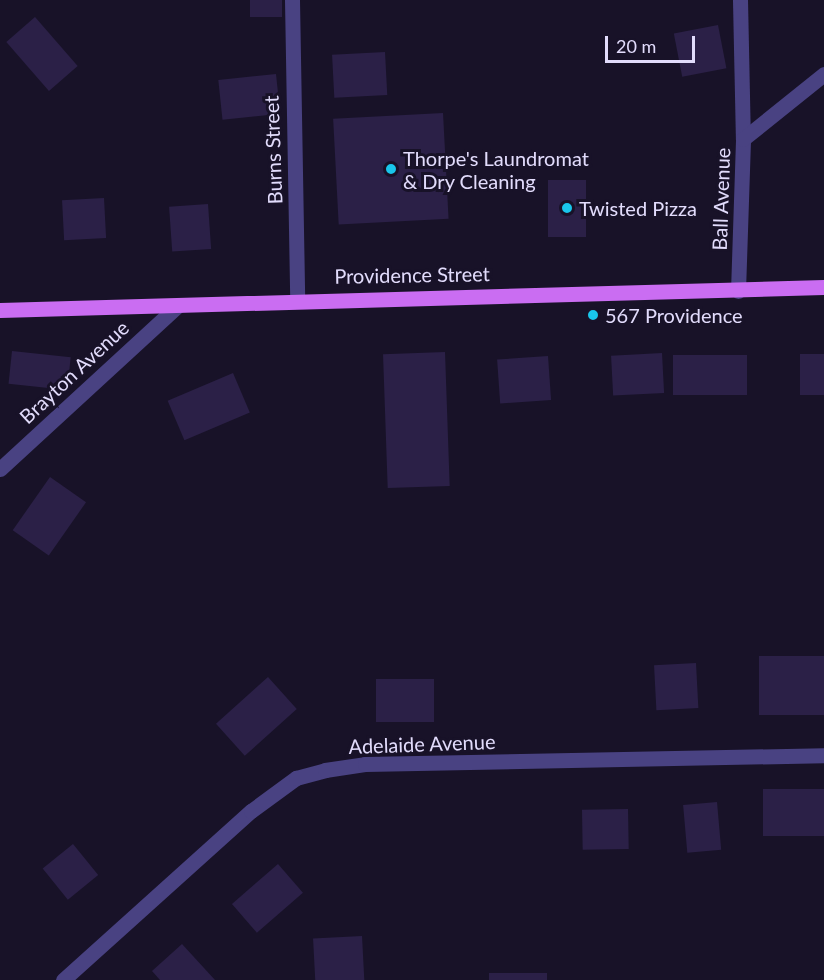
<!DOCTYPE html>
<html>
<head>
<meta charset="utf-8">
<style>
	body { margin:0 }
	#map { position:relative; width:824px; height:980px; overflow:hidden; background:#181228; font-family:Lato,sans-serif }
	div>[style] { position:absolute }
	.building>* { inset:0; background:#2b2047; transform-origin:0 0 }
	.minor>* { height:15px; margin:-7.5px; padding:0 7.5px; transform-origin:7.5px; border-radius:7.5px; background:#494282 }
	.major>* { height:15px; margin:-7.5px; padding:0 7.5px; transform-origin:7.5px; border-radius:7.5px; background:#ca6df2 }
	.dots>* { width:16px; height:16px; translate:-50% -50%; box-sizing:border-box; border:3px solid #181228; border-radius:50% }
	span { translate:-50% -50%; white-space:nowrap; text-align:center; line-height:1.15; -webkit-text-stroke:6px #181228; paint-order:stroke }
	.street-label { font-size:20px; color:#e2dcfc }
	.poi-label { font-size:20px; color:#e2dcfc }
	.left { translate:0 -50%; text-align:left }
	.scale { position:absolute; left:605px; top:36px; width:90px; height:27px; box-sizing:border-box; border:3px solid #e2dcfc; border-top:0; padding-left:8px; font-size:18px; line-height:21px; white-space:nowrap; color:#e2dcfc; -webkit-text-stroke:4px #181228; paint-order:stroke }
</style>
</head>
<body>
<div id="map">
	<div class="building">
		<i style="left:250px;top:0;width:32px;height:17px"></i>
		<i style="left:35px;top:17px;width:65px;height:38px;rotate:49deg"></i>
		<i style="left:718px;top:25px;width:44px;height:45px;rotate:79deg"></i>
		<i style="left:385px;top:52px;width:43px;height:53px;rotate:87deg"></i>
		<i style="left:276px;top:74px;width:40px;height:58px;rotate:84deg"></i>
		<i style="left:443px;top:113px;width:106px;height:110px;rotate:87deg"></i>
		<i style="left:548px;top:180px;width:38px;height:57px"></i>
		<i style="left:104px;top:198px;width:40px;height:42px;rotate:87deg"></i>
		<i style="left:208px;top:204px;width:45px;height:39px;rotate:86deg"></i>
		<i style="left:12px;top:351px;width:59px;height:33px;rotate:6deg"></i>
		<i style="left:445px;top:352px;width:134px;height:62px;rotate:88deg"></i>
		<i style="left:662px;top:353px;width:40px;height:51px;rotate:87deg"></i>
		<i style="left:800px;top:354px;width:24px;height:41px"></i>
		<i style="left:747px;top:355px;width:40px;height:74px;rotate:90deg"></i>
		<i style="left:548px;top:356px;width:44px;height:51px;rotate:86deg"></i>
		<i style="left:233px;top:373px;width:43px;height:71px;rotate:67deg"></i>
		<i style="left:50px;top:477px;width:44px;height:65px;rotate:35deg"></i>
		<i style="left:824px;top:656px;width:59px;height:65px;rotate:90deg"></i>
		<i style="left:696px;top:663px;width:45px;height:42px;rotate:87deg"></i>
		<i style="left:268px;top:677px;width:43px;height:70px;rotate:48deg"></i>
		<i style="left:434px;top:679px;width:43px;height:58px;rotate:90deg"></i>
		<i style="left:824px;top:789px;width:47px;height:61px;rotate:90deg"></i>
		<i style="left:717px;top:802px;width:48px;height:34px;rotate:85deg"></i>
		<i style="left:628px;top:809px;width:40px;height:46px;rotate:89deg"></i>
		<i style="left:73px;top:844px;width:40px;height:39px;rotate:51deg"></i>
		<i style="left:278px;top:864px;width:38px;height:61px;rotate:49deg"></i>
		<i style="left:362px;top:936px;width:44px;height:49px;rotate:87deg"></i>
		<i style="clip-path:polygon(182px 944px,215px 980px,160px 980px,152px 971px)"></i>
		<i style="left:489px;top:973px;width:58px;height:7px"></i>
	</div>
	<div class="minor">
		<i style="left:292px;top:0;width:299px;rotate:89deg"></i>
		<i style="left:740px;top:0;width:139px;rotate:88.8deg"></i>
		<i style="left:738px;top:291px;width:152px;rotate:-88.1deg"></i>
		<i style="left:743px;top:139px;width:104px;rotate:-38.7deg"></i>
		<i style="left:0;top:469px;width:241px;rotate:-42.6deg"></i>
		<i style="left:63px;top:980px;width:253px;rotate:-42deg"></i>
		<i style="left:251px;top:811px;width:56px;rotate:-36.3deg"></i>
		<i style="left:296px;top:778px;width:30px;rotate:-15deg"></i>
		<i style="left:325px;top:770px;width:40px;rotate:-8.5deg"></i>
		<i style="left:365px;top:764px;width:459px;rotate:-1.1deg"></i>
	</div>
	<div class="major">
		<i style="left:0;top:310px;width:824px;rotate:-1.6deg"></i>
	</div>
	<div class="dots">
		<i style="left:391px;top:169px;background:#19c6eb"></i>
		<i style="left:567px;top:208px;background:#19c6eb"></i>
		<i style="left:593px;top:315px;background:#19c6eb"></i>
	</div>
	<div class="street-label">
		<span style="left:273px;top:150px;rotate:-92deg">Burns Street</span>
		<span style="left:721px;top:199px;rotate:-88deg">Ball Avenue</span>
		<span style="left:412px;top:275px;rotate:-1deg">Providence Street</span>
		<span style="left:74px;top:372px;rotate:-43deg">Brayton Avenue</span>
		<span style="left:422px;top:744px;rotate:-2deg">Adelaide Avenue</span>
	</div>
	<div class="poi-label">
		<span class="left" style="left:403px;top:170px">Thorpe's Laundromat<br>&amp; Dry Cleaning</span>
		<span class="left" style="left:579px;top:208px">Twisted Pizza</span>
		<span class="left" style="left:605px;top:315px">567 Providence</span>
	</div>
	<div class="scale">20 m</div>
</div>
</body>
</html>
